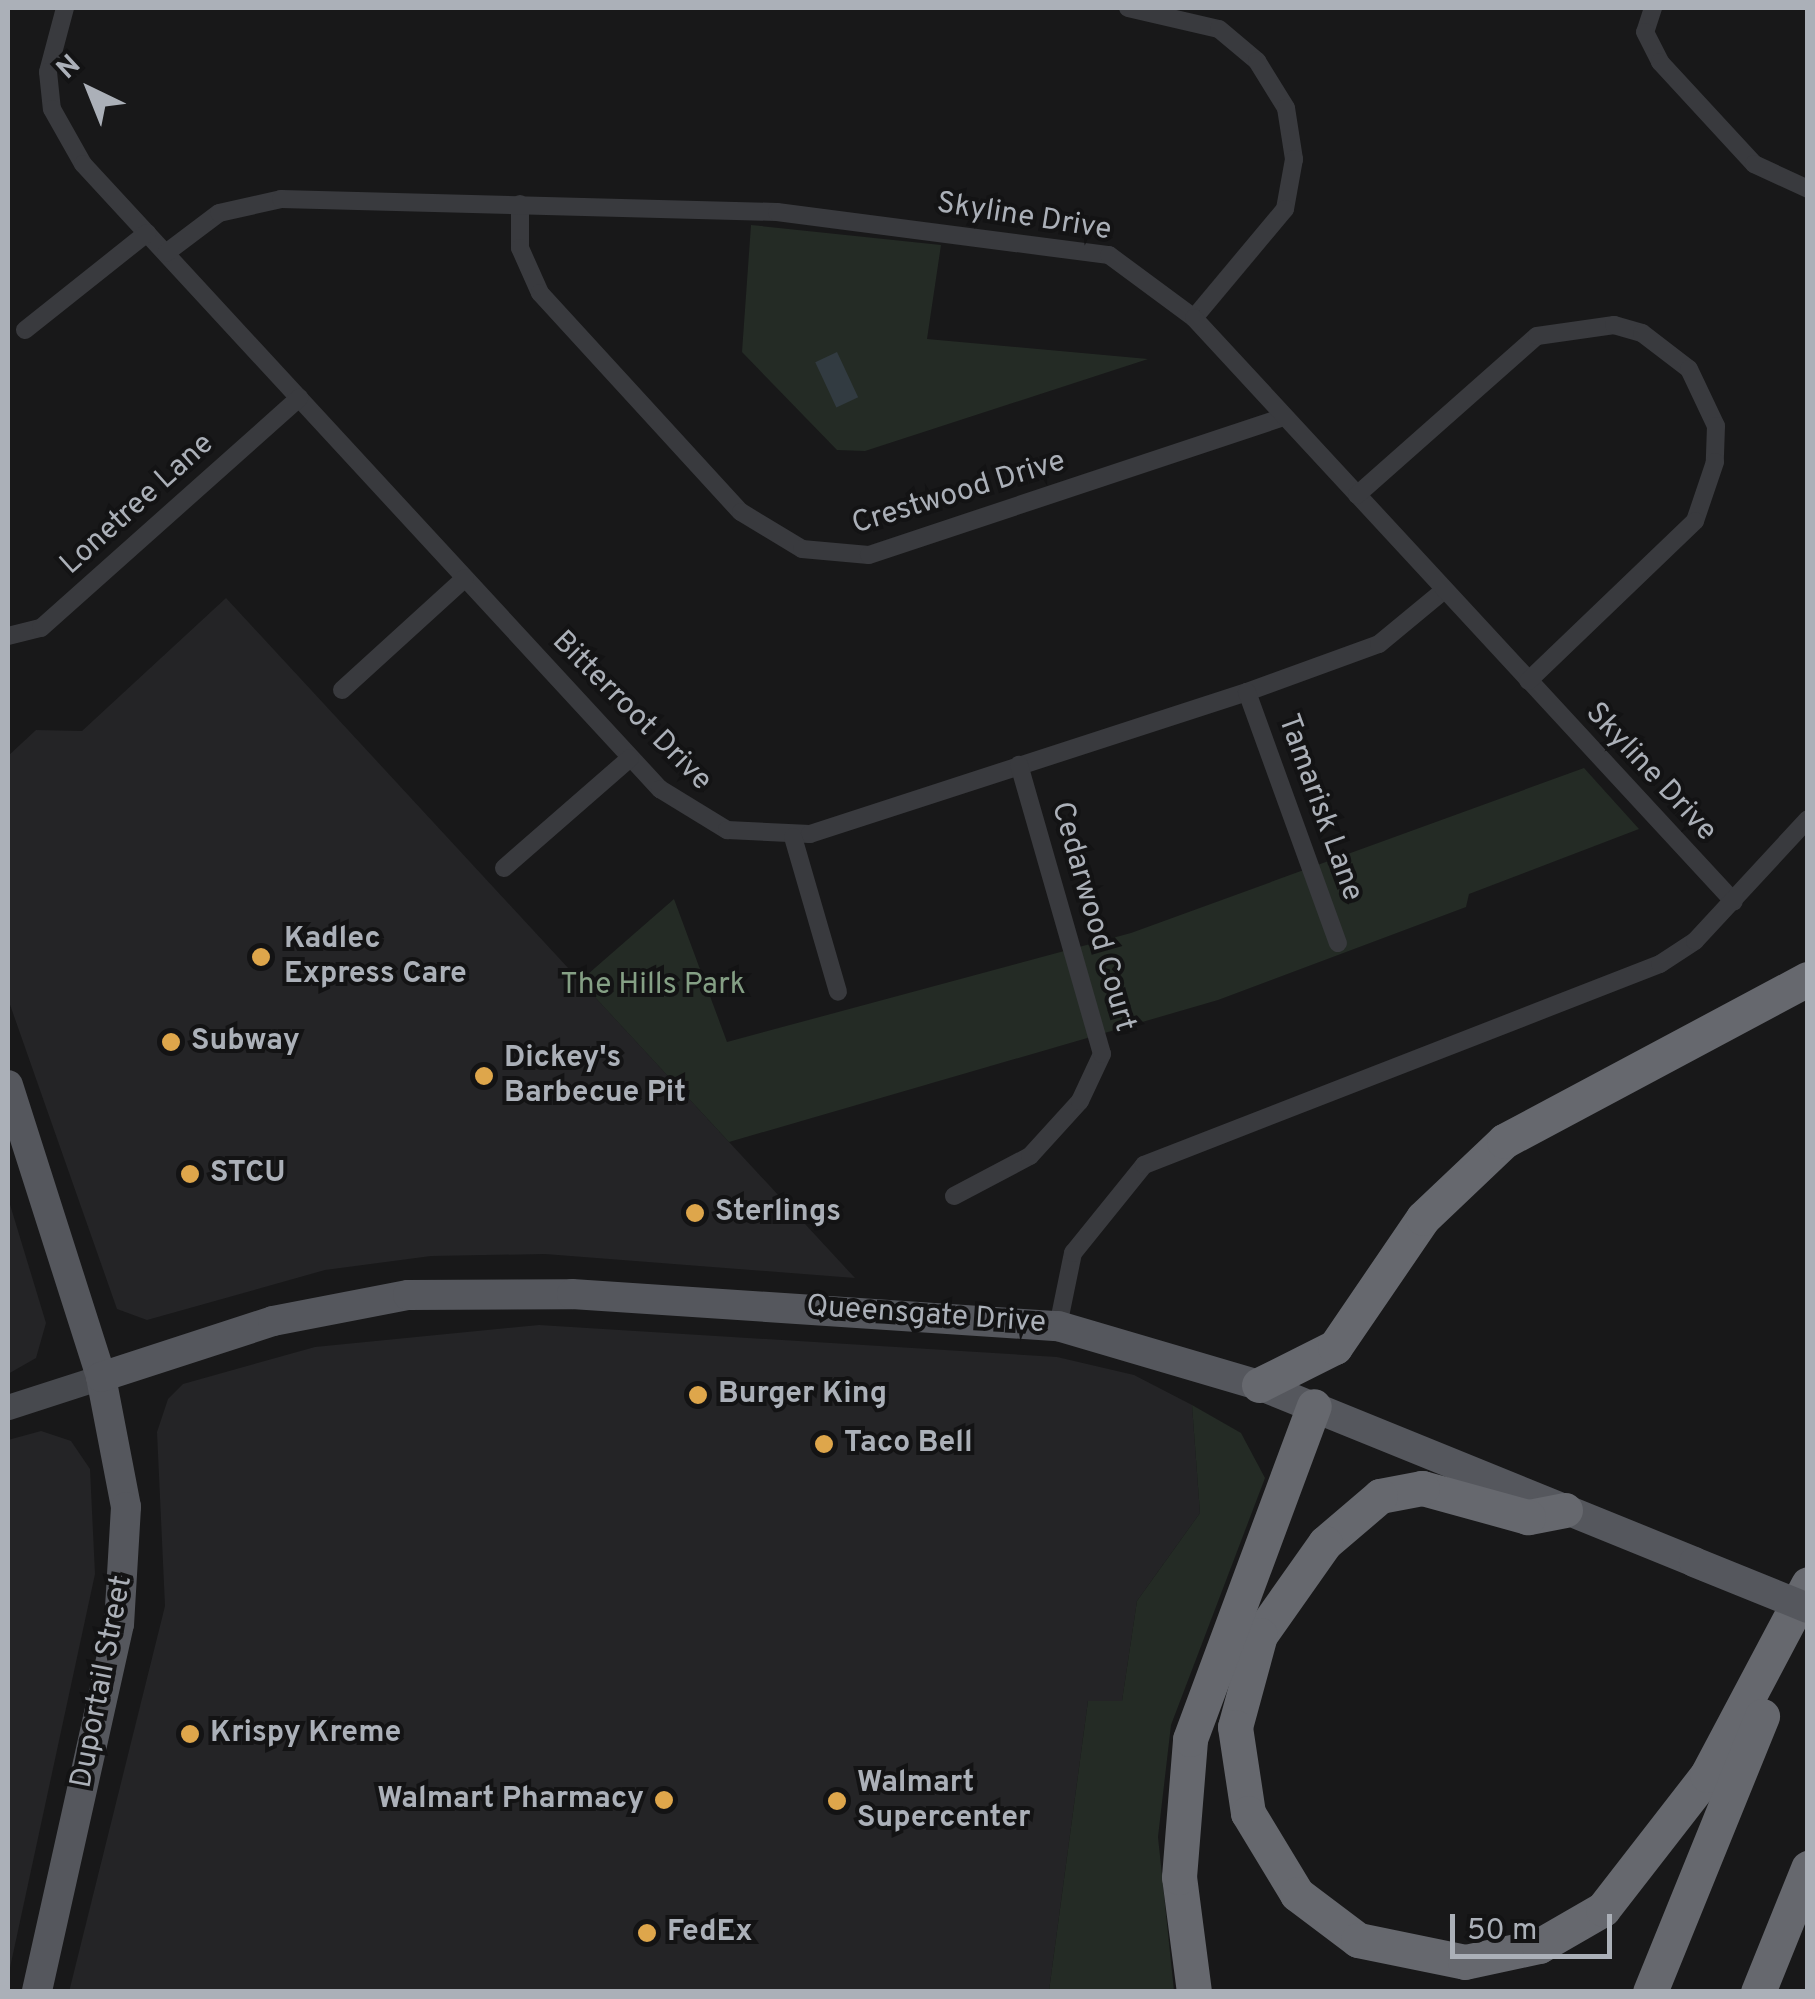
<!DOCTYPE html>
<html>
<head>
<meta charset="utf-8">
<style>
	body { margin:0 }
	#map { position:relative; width:1815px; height:1999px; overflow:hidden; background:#181819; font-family:Overpass,sans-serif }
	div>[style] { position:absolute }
	.built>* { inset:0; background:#242426 }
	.green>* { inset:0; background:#242b25 }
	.water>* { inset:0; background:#323b41; transform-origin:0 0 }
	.street>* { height:18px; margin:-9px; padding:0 9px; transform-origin:9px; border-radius:9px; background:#393a3e }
	.secondary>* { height:25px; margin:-12.5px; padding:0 12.5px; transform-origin:12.5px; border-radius:12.5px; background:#47494e }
	.primary>* { height:30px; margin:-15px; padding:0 15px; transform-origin:15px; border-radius:15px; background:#55575d }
	.highway>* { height:35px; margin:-17.5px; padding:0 17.5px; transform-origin:17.5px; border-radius:17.5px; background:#66686e }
	.primary-bridge>* { height:30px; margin:-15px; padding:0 15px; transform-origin:15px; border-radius:15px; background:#55575d }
	.dots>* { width:28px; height:28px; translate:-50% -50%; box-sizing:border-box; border:5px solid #131314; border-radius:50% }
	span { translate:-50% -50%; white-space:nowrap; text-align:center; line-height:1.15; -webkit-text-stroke:8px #131314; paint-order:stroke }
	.street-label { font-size:30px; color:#abb0b8 }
	.poi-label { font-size:30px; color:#abb0b8; font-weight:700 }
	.left { translate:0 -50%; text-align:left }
	.right { translate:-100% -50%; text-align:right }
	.park-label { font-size:30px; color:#85a085 }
	.frame { position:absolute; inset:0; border:10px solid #abb0b8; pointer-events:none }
	.north { position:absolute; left:40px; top:40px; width:100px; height:100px; -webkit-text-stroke:8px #131314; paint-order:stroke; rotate:317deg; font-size:28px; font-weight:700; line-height:40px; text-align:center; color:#abb0b8 }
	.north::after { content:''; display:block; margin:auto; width:35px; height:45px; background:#abb0b8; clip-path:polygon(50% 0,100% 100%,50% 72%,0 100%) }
	.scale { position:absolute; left:1450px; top:1914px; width:162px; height:45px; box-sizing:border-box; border:5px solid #abb0b8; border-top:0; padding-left:12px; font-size:30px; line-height:35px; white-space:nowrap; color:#abb0b8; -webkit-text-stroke:8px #131314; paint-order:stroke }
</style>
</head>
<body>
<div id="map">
	<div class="built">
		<i style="clip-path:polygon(226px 598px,729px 1142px,855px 1278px,545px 1254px,431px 1256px,325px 1270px,147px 1320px,117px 1309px,8px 999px,8px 756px,36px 730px,82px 731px)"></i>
		<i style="clip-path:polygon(8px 1198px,46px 1323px,36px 1358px,8px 1374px)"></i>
		<i style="clip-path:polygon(539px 1325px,1057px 1357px,1134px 1375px,1192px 1405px,1200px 1513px,1137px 1601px,1122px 1701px,1088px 1701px,1049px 1991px,69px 1992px,165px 1606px,157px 1432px,168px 1399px,183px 1384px,315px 1347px)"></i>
		<i style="clip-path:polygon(41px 1431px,71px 1441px,90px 1469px,95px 1574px,8px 1977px,8px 1440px)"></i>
	</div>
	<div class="green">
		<i style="clip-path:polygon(751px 225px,941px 245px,927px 339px,1148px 359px,865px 451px,837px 450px,742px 352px)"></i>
		<i style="clip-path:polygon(1584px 768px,1639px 829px,1469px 894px,1466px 907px,1218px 1000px,729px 1142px,580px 981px,674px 899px,727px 1042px,1131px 933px)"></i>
		<i style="clip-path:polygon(1192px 1405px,1241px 1433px,1265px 1478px,1171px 1725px,1158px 1837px,1174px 1991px,1049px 1991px,1088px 1701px,1122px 1701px,1137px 1601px,1200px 1513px)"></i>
	</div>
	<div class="water">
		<i style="left:837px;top:352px;width:50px;height:24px;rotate:65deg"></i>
	</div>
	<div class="street">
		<i style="left:65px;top:8px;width:66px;rotate:104.9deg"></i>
		<i style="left:48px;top:72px;width:37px;rotate:84deg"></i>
		<i style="left:52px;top:109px;width:63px;rotate:60.6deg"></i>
		<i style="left:83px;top:164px;width:851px;rotate:47.29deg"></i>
		<i style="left:660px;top:789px;width:79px;rotate:31.5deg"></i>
		<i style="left:727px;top:830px;width:83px;rotate:2.8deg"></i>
		<i style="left:810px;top:834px;width:459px;rotate:-18deg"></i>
		<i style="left:1247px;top:692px;width:140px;rotate:-20deg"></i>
		<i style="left:1379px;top:644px;width:83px;rotate:-39.6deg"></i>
		<i style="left:1128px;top:8px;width:93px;rotate:13deg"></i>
		<i style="left:1219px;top:29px;width:50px;rotate:40.1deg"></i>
		<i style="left:1257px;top:61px;width:55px;rotate:58.3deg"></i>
		<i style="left:1286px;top:108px;width:52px;rotate:81.1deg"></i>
		<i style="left:1294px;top:159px;width:51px;rotate:100.2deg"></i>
		<i style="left:1285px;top:209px;width:142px;rotate:129.9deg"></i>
		<i style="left:1653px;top:8px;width:25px;rotate:108deg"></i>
		<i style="left:1645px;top:32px;width:34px;rotate:63deg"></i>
		<i style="left:1660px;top:62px;width:139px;rotate:47.3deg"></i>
		<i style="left:1754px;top:164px;width:60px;rotate:24.8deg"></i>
		<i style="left:520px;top:204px;width:44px;rotate:90deg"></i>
		<i style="left:520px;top:248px;width:49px;rotate:66deg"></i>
		<i style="left:540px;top:293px;width:297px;rotate:47.5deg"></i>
		<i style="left:741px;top:512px;width:71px;rotate:31.2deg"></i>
		<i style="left:802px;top:549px;width:67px;rotate:5.1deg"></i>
		<i style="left:869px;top:555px;width:437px;rotate:-18.4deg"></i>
		<i style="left:166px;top:253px;width:66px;rotate:-37deg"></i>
		<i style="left:219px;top:213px;width:64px;rotate:-12.7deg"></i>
		<i style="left:281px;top:199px;width:496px;rotate:1.5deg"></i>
		<i style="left:777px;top:212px;width:335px;rotate:7.4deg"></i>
		<i style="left:1109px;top:255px;width:106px;rotate:36.5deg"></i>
		<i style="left:1194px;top:318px;width:795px;rotate:47.24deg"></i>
		<i style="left:25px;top:330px;width:156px;rotate:-38.5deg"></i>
		<i style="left:1357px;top:495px;width:240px;rotate:-41.5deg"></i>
		<i style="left:1537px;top:336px;width:78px;rotate:-8.1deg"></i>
		<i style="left:1614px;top:325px;width:29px;rotate:16deg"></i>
		<i style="left:1642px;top:333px;width:59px;rotate:37.5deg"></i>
		<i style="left:1689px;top:369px;width:63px;rotate:64.7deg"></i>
		<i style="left:1716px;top:426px;width:36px;rotate:92deg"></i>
		<i style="left:1715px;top:462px;width:62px;rotate:108.7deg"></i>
		<i style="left:1695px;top:521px;width:231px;rotate:136.2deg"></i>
		<i style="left:8px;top:636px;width:34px;rotate:-14deg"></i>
		<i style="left:41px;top:628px;width:346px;rotate:-41.7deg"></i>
		<i style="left:342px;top:690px;width:166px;rotate:-42.3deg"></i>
		<i style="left:1247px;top:692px;width:267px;rotate:70.1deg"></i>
		<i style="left:793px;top:837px;width:161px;rotate:73.8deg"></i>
		<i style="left:504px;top:868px;width:167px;rotate:-41.1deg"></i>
		<i style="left:954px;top:1196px;width:86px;rotate:-27.8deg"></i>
		<i style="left:1030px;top:1156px;width:74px;rotate:-47.7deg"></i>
		<i style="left:1080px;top:1101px;width:52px;rotate:-64.9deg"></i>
		<i style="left:1102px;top:1054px;width:301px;rotate:-106deg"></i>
		<i style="left:1058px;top:1326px;width:75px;rotate:-78.4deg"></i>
		<i style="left:1073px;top:1253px;width:113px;rotate:-51.1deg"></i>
		<i style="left:1144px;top:1165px;width:554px;rotate:-21.28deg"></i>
		<i style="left:1660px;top:964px;width:42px;rotate:-33.3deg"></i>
		<i style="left:1695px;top:941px;width:166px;rotate:-47.2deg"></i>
	</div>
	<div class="secondary">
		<i style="left:8px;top:1407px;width:98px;rotate:-17.9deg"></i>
	</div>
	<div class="primary">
		<i style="left:8px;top:1085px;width:306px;rotate:72.3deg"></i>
		<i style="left:101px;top:1377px;width:132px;rotate:79.1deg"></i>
		<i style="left:126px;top:1507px;width:117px;rotate:93.4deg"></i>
		<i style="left:119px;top:1624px;width:377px;rotate:102.6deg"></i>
		<i style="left:101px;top:1377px;width:181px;rotate:-18deg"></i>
		<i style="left:273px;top:1321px;width:137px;rotate:-10.9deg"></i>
		<i style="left:408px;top:1295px;width:164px;rotate:-0.3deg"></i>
		<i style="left:572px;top:1294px;width:487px;rotate:3.8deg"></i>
		<i style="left:1058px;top:1326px;width:209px;rotate:16.4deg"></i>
		<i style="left:1259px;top:1385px;width:470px;rotate:22.1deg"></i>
	</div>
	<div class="highway">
		<i style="left:1259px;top:1385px;width:85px;rotate:-26.6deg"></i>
		<i style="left:1335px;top:1347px;width:156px;rotate:-55.7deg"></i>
		<i style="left:1423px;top:1218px;width:112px;rotate:-43.5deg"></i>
		<i style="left:1504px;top:1141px;width:344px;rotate:-28.1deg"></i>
		<i style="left:1565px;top:1510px;width:38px;rotate:169deg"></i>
		<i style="left:1528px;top:1517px;width:110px;rotate:-164.7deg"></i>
		<i style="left:1422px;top:1488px;width:43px;rotate:169.2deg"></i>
		<i style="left:1380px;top:1496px;width:72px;rotate:139.5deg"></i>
		<i style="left:1325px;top:1543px;width:113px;rotate:125.2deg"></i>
		<i style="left:1260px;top:1635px;width:95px;rotate:105.2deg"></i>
		<i style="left:1235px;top:1727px;width:87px;rotate:81.4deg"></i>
		<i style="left:1248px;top:1813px;width:95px;rotate:58.8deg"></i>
		<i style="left:1297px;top:1894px;width:76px;rotate:37deg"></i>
		<i style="left:1358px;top:1940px;width:109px;rotate:11.6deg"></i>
		<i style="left:1465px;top:1962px;width:76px;rotate:-12.2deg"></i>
		<i style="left:1539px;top:1946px;width:74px;rotate:-30deg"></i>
		<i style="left:1603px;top:1909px;width:170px;rotate:-52.2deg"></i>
		<i style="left:1707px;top:1775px;width:216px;rotate:-62.1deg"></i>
		<i style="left:1194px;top:1992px;width:116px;rotate:-97.4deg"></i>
		<i style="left:1179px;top:1877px;width:138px;rotate:-85.4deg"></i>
		<i style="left:1190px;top:1739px;width:355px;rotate:-69.6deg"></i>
		<i style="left:1650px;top:1992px;width:298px;rotate:-67.9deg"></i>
		<i style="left:1758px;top:1992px;width:134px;rotate:-68deg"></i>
	</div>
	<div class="primary-bridge">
		<i style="left:1694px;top:1562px;width:123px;rotate:22deg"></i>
	</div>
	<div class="dots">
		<i style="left:261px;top:957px;background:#dea64b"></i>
		<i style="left:171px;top:1042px;background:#dea64b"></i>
		<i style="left:484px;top:1076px;background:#dea64b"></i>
		<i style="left:190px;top:1174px;background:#dea64b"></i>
		<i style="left:695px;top:1213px;background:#dea64b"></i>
		<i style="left:698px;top:1395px;background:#dea64b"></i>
		<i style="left:824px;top:1444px;background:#dea64b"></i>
		<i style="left:190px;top:1734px;background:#dea64b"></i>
		<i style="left:664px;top:1800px;background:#dea64b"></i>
		<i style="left:837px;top:1801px;background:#dea64b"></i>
		<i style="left:647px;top:1933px;background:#dea64b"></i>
	</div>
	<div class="street-label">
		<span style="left:1024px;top:218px;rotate:9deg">Skyline Drive</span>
		<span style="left:959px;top:494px;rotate:-17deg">Crestwood Drive</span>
		<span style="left:138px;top:505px;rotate:-42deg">Lonetree Lane</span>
		<span style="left:631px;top:712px;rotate:45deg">Bitterroot Drive</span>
		<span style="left:1650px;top:773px;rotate:47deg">Skyline Drive</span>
		<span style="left:1319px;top:808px;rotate:70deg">Tamarisk Lane</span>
		<span style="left:1092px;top:917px;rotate:74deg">Cedarwood Court</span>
		<span style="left:926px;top:1316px;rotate:4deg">Queensgate Drive</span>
		<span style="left:103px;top:1682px;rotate:-79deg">Duportail Street</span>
	</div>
	<div class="poi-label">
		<span class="left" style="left:284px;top:957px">Kadlec<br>Express Care</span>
		<span class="left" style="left:191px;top:1042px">Subway</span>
		<span class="left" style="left:504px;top:1076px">Dickey's<br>Barbecue Pit</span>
		<span class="left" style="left:210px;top:1174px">STCU</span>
		<span class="left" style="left:715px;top:1213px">Sterlings</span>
		<span class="left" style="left:718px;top:1395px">Burger King</span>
		<span class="left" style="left:844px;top:1444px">Taco Bell</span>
		<span class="left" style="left:210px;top:1734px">Krispy Kreme</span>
		<span class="left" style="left:857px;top:1801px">Walmart<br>Supercenter</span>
		<span class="right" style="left:644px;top:1800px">Walmart Pharmacy</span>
		<span class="left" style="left:667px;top:1933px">FedEx</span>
	</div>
	<div class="park-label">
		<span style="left:653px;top:986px">The Hills Park</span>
	</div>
	<div class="frame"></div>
	<div class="north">N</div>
	<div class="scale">50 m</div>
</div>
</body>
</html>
